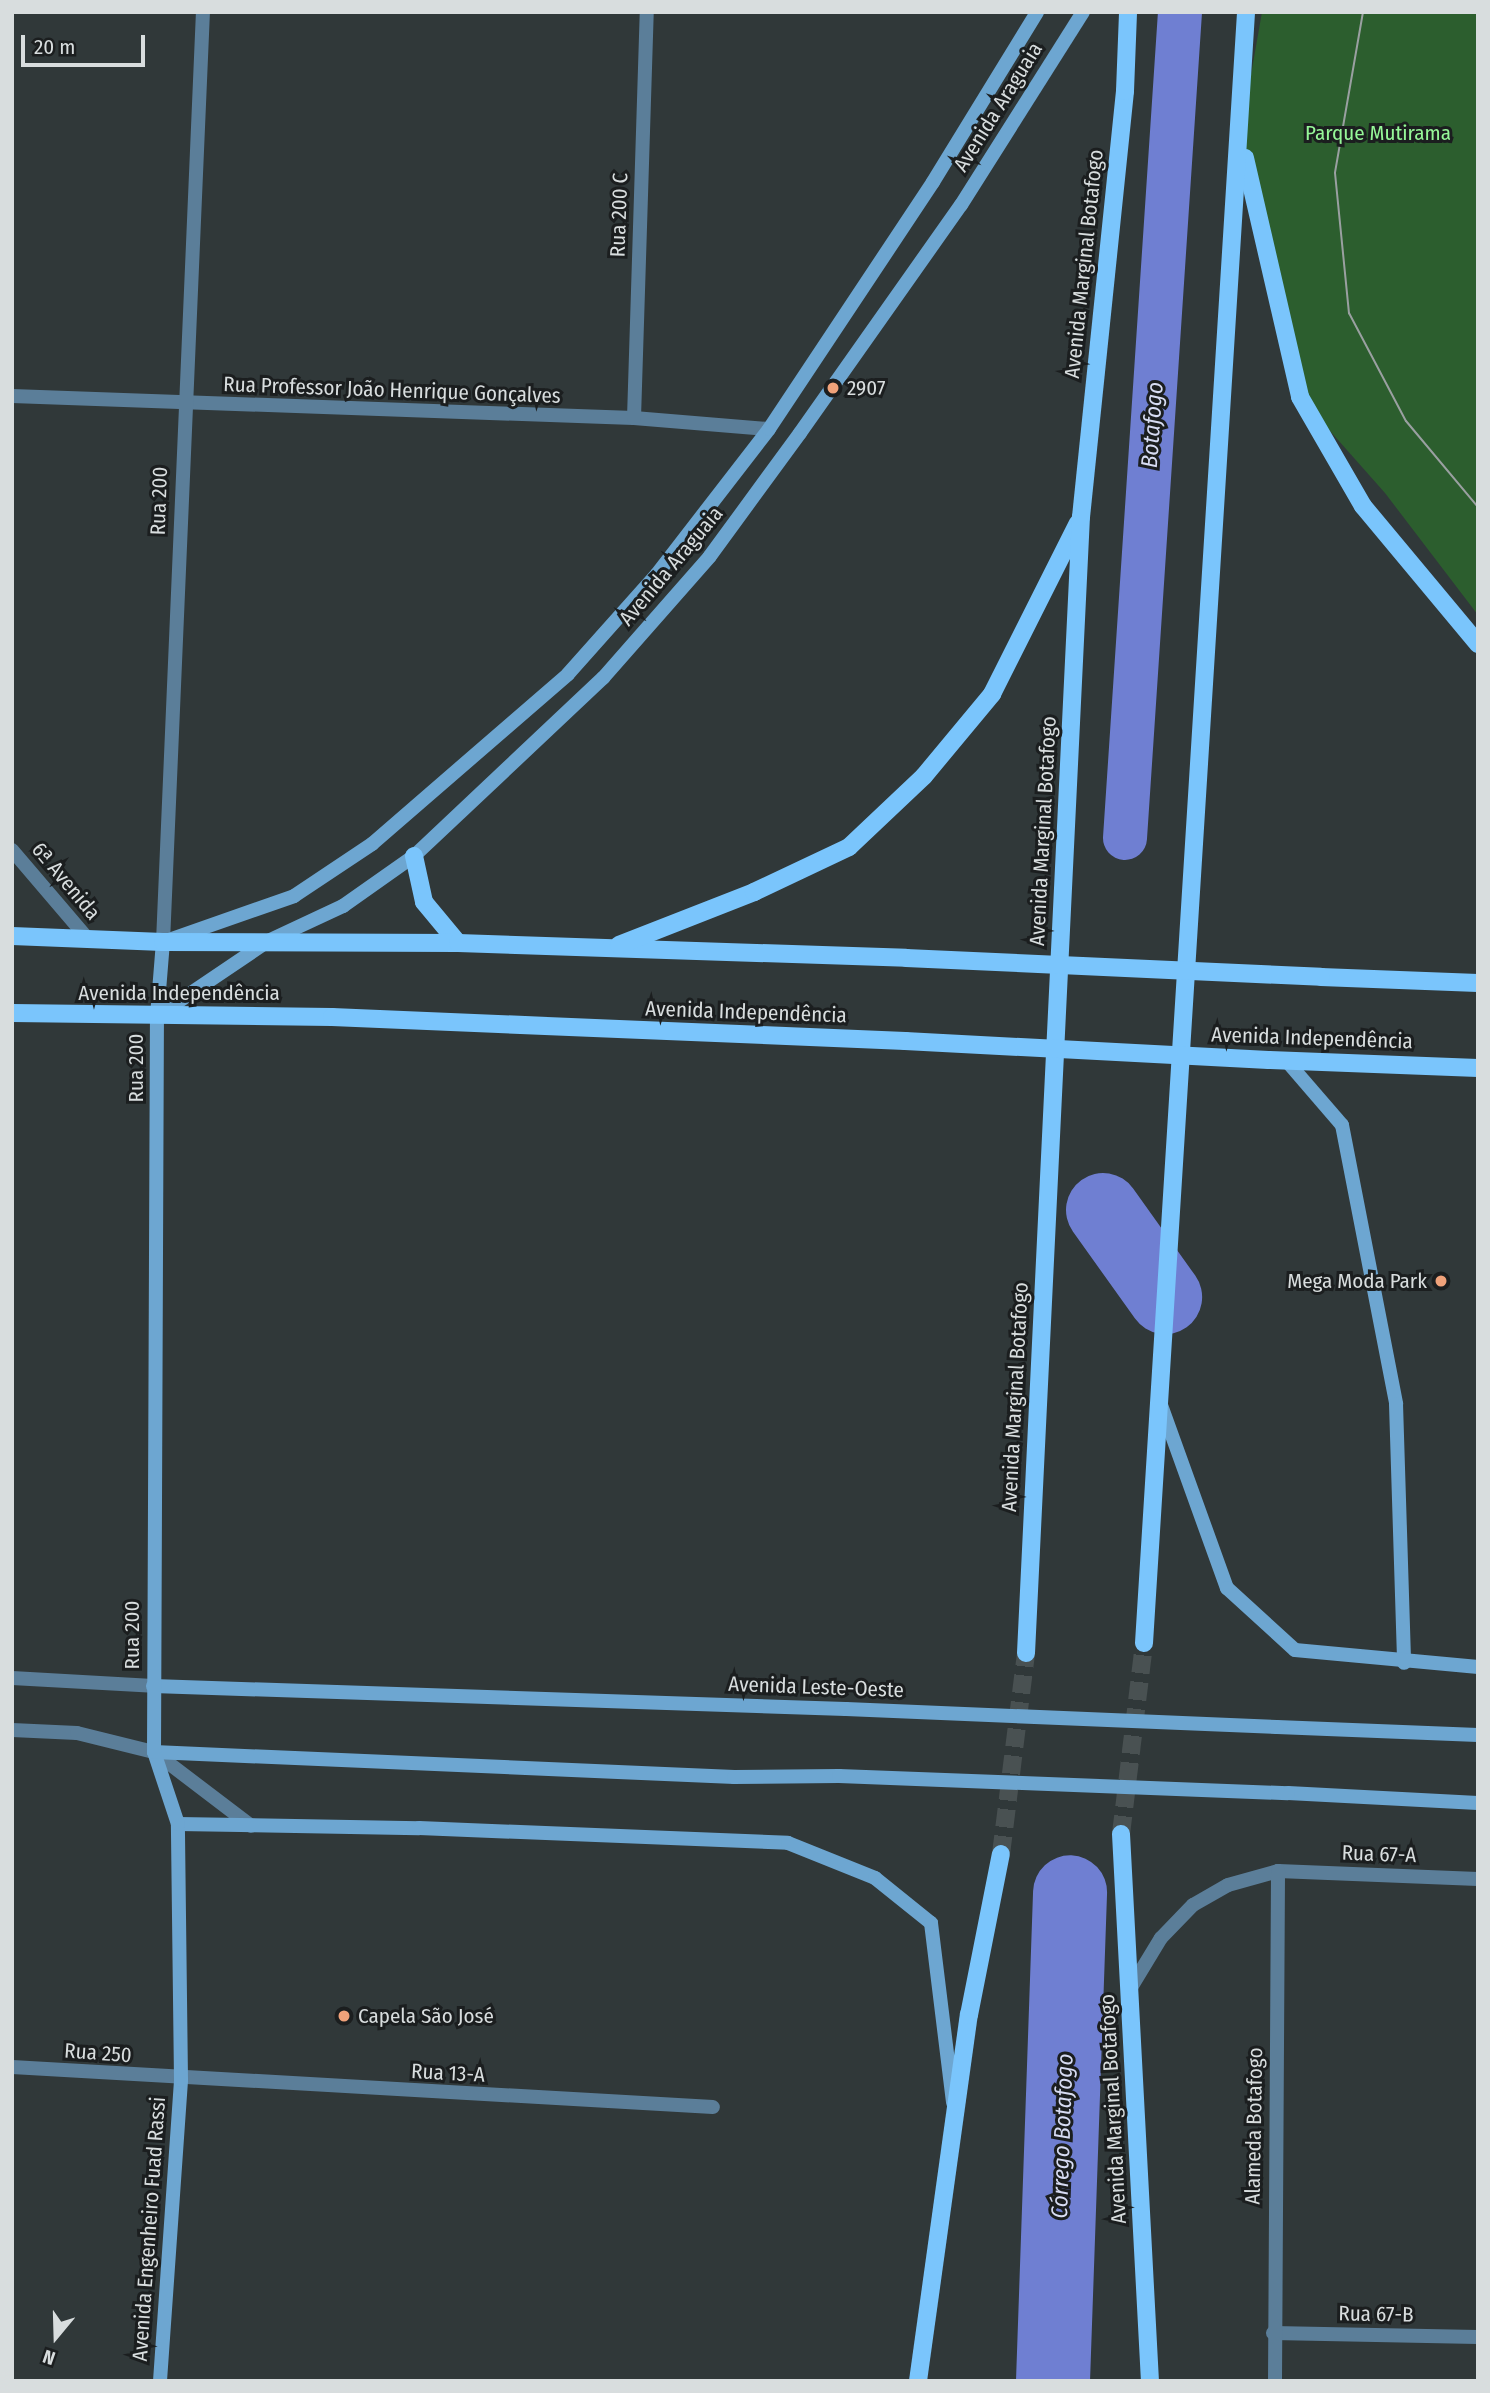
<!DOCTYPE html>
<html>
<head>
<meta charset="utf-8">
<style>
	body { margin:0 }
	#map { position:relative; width:1490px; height:2393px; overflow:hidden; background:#303839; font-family:"Fira Sans Condensed",sans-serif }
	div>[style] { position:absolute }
	.green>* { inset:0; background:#2c5e2e }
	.canal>* { height:44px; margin:-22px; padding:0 22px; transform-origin:22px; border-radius:22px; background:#6f7fd2 }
	.river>* { height:74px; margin:-37px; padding:0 37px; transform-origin:37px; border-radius:37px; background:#6f7fd2 }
	.primary-tunnel>* { height:18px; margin-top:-9px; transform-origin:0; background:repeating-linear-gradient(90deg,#495152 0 18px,transparent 0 27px) }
	.street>* { height:14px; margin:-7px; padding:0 7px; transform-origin:7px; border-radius:7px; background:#5b7e99 }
	.secondary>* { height:14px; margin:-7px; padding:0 7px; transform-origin:7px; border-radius:7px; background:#6da6d1 }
	.primary>* { height:18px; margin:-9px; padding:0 9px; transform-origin:9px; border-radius:9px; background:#7ac5fc }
	.tram>* { height:2px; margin:-1px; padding:0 1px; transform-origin:1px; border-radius:1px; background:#9aa0a1 }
	.secondary-bridge>* { height:14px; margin:-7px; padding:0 7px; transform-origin:7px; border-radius:7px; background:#6da6d1 }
	.primary-bridge>* { height:18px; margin:-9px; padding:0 9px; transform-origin:9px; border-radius:9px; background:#7ac5fc }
	.dots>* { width:19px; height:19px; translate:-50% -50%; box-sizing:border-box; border:4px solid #1b1e1f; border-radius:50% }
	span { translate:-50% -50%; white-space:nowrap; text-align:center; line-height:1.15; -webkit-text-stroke:6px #1b1e1f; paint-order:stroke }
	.street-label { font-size:21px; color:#d8ddde }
	.park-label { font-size:21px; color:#96f798 }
	.poi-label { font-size:21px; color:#d8ddde }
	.left { translate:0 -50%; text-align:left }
	.right { translate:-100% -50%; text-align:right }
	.water-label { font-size:23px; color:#d7dcf3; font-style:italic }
	.frame { position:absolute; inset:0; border:14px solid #d8ddde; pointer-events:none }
	.north { position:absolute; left:21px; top:2302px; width:70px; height:70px; -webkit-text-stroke:5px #1b1e1f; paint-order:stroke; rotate:199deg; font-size:19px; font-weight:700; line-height:28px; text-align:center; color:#d8ddde }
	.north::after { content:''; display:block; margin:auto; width:24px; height:32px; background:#d8ddde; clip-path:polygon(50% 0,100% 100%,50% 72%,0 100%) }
	.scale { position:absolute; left:21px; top:35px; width:124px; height:32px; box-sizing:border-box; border:4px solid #d8ddde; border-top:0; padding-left:9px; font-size:21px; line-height:24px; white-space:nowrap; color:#d8ddde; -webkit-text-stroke:5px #1b1e1f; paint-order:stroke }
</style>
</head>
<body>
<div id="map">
	<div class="green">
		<i style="clip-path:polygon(1262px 12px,1478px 12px,1478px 615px,1385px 493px,1300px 397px,1240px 137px)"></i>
	</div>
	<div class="canal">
		<i style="left:1125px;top:838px;width:828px;rotate:-86.19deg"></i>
	</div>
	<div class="river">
		<i style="left:1103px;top:1210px;width:107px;rotate:54.5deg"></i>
		<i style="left:1053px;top:2381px;width:489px;rotate:-88deg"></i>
	</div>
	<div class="primary-tunnel">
		<i style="left:1121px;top:1834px;width:192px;rotate:-83.1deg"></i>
		<i style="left:1001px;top:1854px;width:203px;rotate:-82.9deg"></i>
	</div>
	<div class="street">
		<i style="left:12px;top:396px;width:622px;rotate:2.03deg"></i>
		<i style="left:634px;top:418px;width:135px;rotate:4.7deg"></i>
		<i style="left:634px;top:418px;width:406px;rotate:-88.2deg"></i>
		<i style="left:12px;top:850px;width:117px;rotate:49.5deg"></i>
		<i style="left:163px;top:942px;width:931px;rotate:-87.54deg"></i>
		<i style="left:12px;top:1678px;width:141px;rotate:3.2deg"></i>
		<i style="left:12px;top:1730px;width:65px;rotate:2.6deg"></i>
		<i style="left:77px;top:1733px;width:79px;rotate:13.9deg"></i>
		<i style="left:154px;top:1752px;width:122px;rotate:37.3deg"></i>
		<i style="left:1130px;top:1989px;width:60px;rotate:-58.7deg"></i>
		<i style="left:1161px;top:1938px;width:46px;rotate:-45.9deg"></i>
		<i style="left:1193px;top:1905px;width:40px;rotate:-29.7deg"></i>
		<i style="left:1228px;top:1885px;width:52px;rotate:-15.6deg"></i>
		<i style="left:1278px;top:1871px;width:200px;rotate:2.3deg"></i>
		<i style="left:12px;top:2067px;width:702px;rotate:3.27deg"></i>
		<i style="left:1273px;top:2333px;width:205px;rotate:1.1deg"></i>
		<i style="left:1275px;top:2381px;width:510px;rotate:-89.66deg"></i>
	</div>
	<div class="secondary">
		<i style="left:157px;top:1016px;width:134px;rotate:-34deg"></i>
		<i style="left:268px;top:941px;width:83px;rotate:-25deg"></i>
		<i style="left:343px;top:906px;width:87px;rotate:-35.2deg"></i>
		<i style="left:414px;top:856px;width:260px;rotate:-43.3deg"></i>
		<i style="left:603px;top:678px;width:162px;rotate:-48.7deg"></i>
		<i style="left:710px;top:556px;width:152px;rotate:-53.8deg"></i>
		<i style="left:800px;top:433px;width:279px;rotate:-54.8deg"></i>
		<i style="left:961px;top:205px;width:228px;rotate:-57.7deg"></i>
		<i style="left:1285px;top:1059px;width:87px;rotate:49.2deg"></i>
		<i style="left:1342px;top:1125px;width:284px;rotate:79deg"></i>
		<i style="left:1396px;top:1404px;width:259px;rotate:88.2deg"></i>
		<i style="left:1161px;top:1405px;width:195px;rotate:70.2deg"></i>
		<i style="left:1227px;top:1588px;width:92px;rotate:42.4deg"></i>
		<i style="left:1295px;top:1650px;width:184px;rotate:5.3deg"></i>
		<i style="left:153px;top:1686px;width:693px;rotate:1.9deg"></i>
		<i style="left:1277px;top:1727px;width:201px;rotate:2.3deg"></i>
		<i style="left:154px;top:1752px;width:581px;rotate:2.47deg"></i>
		<i style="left:734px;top:1777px;width:105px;rotate:-0.5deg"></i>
		<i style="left:1288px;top:1793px;width:190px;rotate:3deg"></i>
		<i style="left:178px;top:1824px;width:241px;rotate:1deg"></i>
		<i style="left:419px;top:1828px;width:369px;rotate:2.3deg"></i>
		<i style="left:788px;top:1843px;width:94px;rotate:21.9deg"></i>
		<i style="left:875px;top:1878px;width:72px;rotate:38.8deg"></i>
		<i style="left:931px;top:1923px;width:181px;rotate:83deg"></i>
		<i style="left:160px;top:2381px;width:302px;rotate:-86deg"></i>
		<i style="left:181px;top:2080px;width:256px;rotate:-90.7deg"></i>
		<i style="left:178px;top:1824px;width:76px;rotate:-108.4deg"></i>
		<i style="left:154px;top:1752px;width:736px;rotate:-89.77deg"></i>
		<i style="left:157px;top:1016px;width:74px;rotate:-85.4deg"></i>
		<i style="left:163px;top:942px;width:139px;rotate:-19.3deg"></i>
		<i style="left:294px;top:896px;width:94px;rotate:-33.7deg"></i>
		<i style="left:372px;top:844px;width:259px;rotate:-40.9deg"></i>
		<i style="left:568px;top:674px;width:134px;rotate:-48.3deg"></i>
		<i style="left:657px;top:574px;width:183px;rotate:-52.3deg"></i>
		<i style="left:769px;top:429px;width:296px;rotate:-56.4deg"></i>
		<i style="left:933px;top:182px;width:199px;rotate:-58.5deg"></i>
	</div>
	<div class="primary">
		<i style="left:1245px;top:158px;width:245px;rotate:77deg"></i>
		<i style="left:1300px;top:397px;width:126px;rotate:60deg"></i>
		<i style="left:1363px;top:506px;width:180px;rotate:50.2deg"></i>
		<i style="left:414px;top:856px;width:47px;rotate:77.7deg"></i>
		<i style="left:424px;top:902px;width:53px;rotate:50.3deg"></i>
		<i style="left:12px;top:936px;width:151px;rotate:2.3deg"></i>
		<i style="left:163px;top:942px;width:295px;rotate:0.2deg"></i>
		<i style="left:458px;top:943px;width:448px;rotate:1.9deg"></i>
		<i style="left:619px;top:945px;width:145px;rotate:-21.4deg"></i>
		<i style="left:754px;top:892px;width:105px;rotate:-25.3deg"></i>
		<i style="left:849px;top:847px;width:103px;rotate:-43.4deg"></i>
		<i style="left:924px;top:776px;width:107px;rotate:-50.3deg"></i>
		<i style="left:992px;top:694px;width:191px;rotate:-63.3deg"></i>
		<i style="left:1321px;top:977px;width:157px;rotate:2.2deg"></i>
		<i style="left:12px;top:1013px;width:320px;rotate:0.7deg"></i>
		<i style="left:332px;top:1017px;width:574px;rotate:2.4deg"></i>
		<i style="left:1269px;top:1060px;width:209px;rotate:2.2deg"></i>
		<i style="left:1144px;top:1643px;width:1634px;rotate:-86.42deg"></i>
		<i style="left:1026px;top:1653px;width:1137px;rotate:-87.23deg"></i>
		<i style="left:1081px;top:517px;width:428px;rotate:-84.1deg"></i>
		<i style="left:1125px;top:91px;width:79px;rotate:-87.8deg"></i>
		<i style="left:1121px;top:1834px;width:548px;rotate:86.97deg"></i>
		<i style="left:918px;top:2381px;width:370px;rotate:-82.1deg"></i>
		<i style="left:969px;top:2015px;width:164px;rotate:-78.8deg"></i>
	</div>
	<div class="tram">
		<i style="left:1363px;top:12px;width:163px;rotate:99.9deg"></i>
		<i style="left:1335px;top:173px;width:141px;rotate:84.3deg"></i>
		<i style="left:1349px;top:313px;width:122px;rotate:62.2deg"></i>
		<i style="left:1406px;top:421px;width:112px;rotate:50.1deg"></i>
	</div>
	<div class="secondary-bridge">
		<i style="left:846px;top:1709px;width:431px;rotate:2.4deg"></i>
		<i style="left:839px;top:1776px;width:449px;rotate:2.2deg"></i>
	</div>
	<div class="primary-bridge">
		<i style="left:906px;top:958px;width:415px;rotate:2.6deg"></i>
		<i style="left:905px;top:1041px;width:364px;rotate:3deg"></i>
	</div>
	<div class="dots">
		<i style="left:833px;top:388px;background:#f0a27a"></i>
		<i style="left:1441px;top:1281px;background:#f0a27a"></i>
		<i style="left:344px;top:2016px;background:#f0a27a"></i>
	</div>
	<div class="street-label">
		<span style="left:998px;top:107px;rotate:-58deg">Avenida Araguaia</span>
		<span style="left:619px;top:215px;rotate:-88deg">Rua 200 C</span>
		<span style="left:1084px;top:264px;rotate:-84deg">Avenida Marginal Botafogo</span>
		<span style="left:392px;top:390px;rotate:2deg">Rua Professor João Henrique Gonçalves</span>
		<span style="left:159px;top:501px;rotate:-88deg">Rua 200</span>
		<span style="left:671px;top:566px;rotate:-50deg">Avenida Araguaia</span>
		<span style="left:1043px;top:831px;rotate:-87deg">Avenida Marginal Botafogo</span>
		<span style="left:66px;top:881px;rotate:50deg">6ª Avenida</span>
		<span style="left:179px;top:993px">Avenida Independência</span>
		<span style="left:746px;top:1012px;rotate:2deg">Avenida Independência</span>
		<span style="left:1312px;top:1038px;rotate:2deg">Avenida Independência</span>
		<span style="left:136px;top:1068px;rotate:-90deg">Rua 200</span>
		<span style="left:1015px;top:1397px;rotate:-87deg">Avenida Marginal Botafogo</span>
		<span style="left:132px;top:1635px;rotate:-90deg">Rua 200</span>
		<span style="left:816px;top:1687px;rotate:2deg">Avenida Leste-Oeste</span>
		<span style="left:1379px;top:1854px;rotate:2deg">Rua 67-A</span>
		<span style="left:98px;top:2053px;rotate:4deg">Rua 250</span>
		<span style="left:448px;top:2073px;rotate:3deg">Rua 13-A</span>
		<span style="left:1113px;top:2109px;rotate:-93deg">Avenida Marginal Botafogo</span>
		<span style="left:1254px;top:2126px;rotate:-89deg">Alameda Botafogo</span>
		<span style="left:149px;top:2229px;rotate:-86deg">Avenida Engenheiro Fuad Rassi</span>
		<span style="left:1376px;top:2314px;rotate:1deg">Rua 67-B</span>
	</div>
	<div class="park-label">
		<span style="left:1378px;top:133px">Parque Mutirama</span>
	</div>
	<div class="poi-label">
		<span class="left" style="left:847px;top:388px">2907</span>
		<span class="right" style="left:1427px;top:1281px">Mega Moda Park</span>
		<span class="left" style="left:358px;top:2016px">Capela São José</span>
	</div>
	<div class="water-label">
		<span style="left:1152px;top:425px;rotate:-86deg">Botafogo</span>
		<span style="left:1062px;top:2136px;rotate:-88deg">Córrego Botafogo</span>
	</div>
	<div class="frame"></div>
	<div class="north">N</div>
	<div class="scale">20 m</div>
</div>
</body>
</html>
